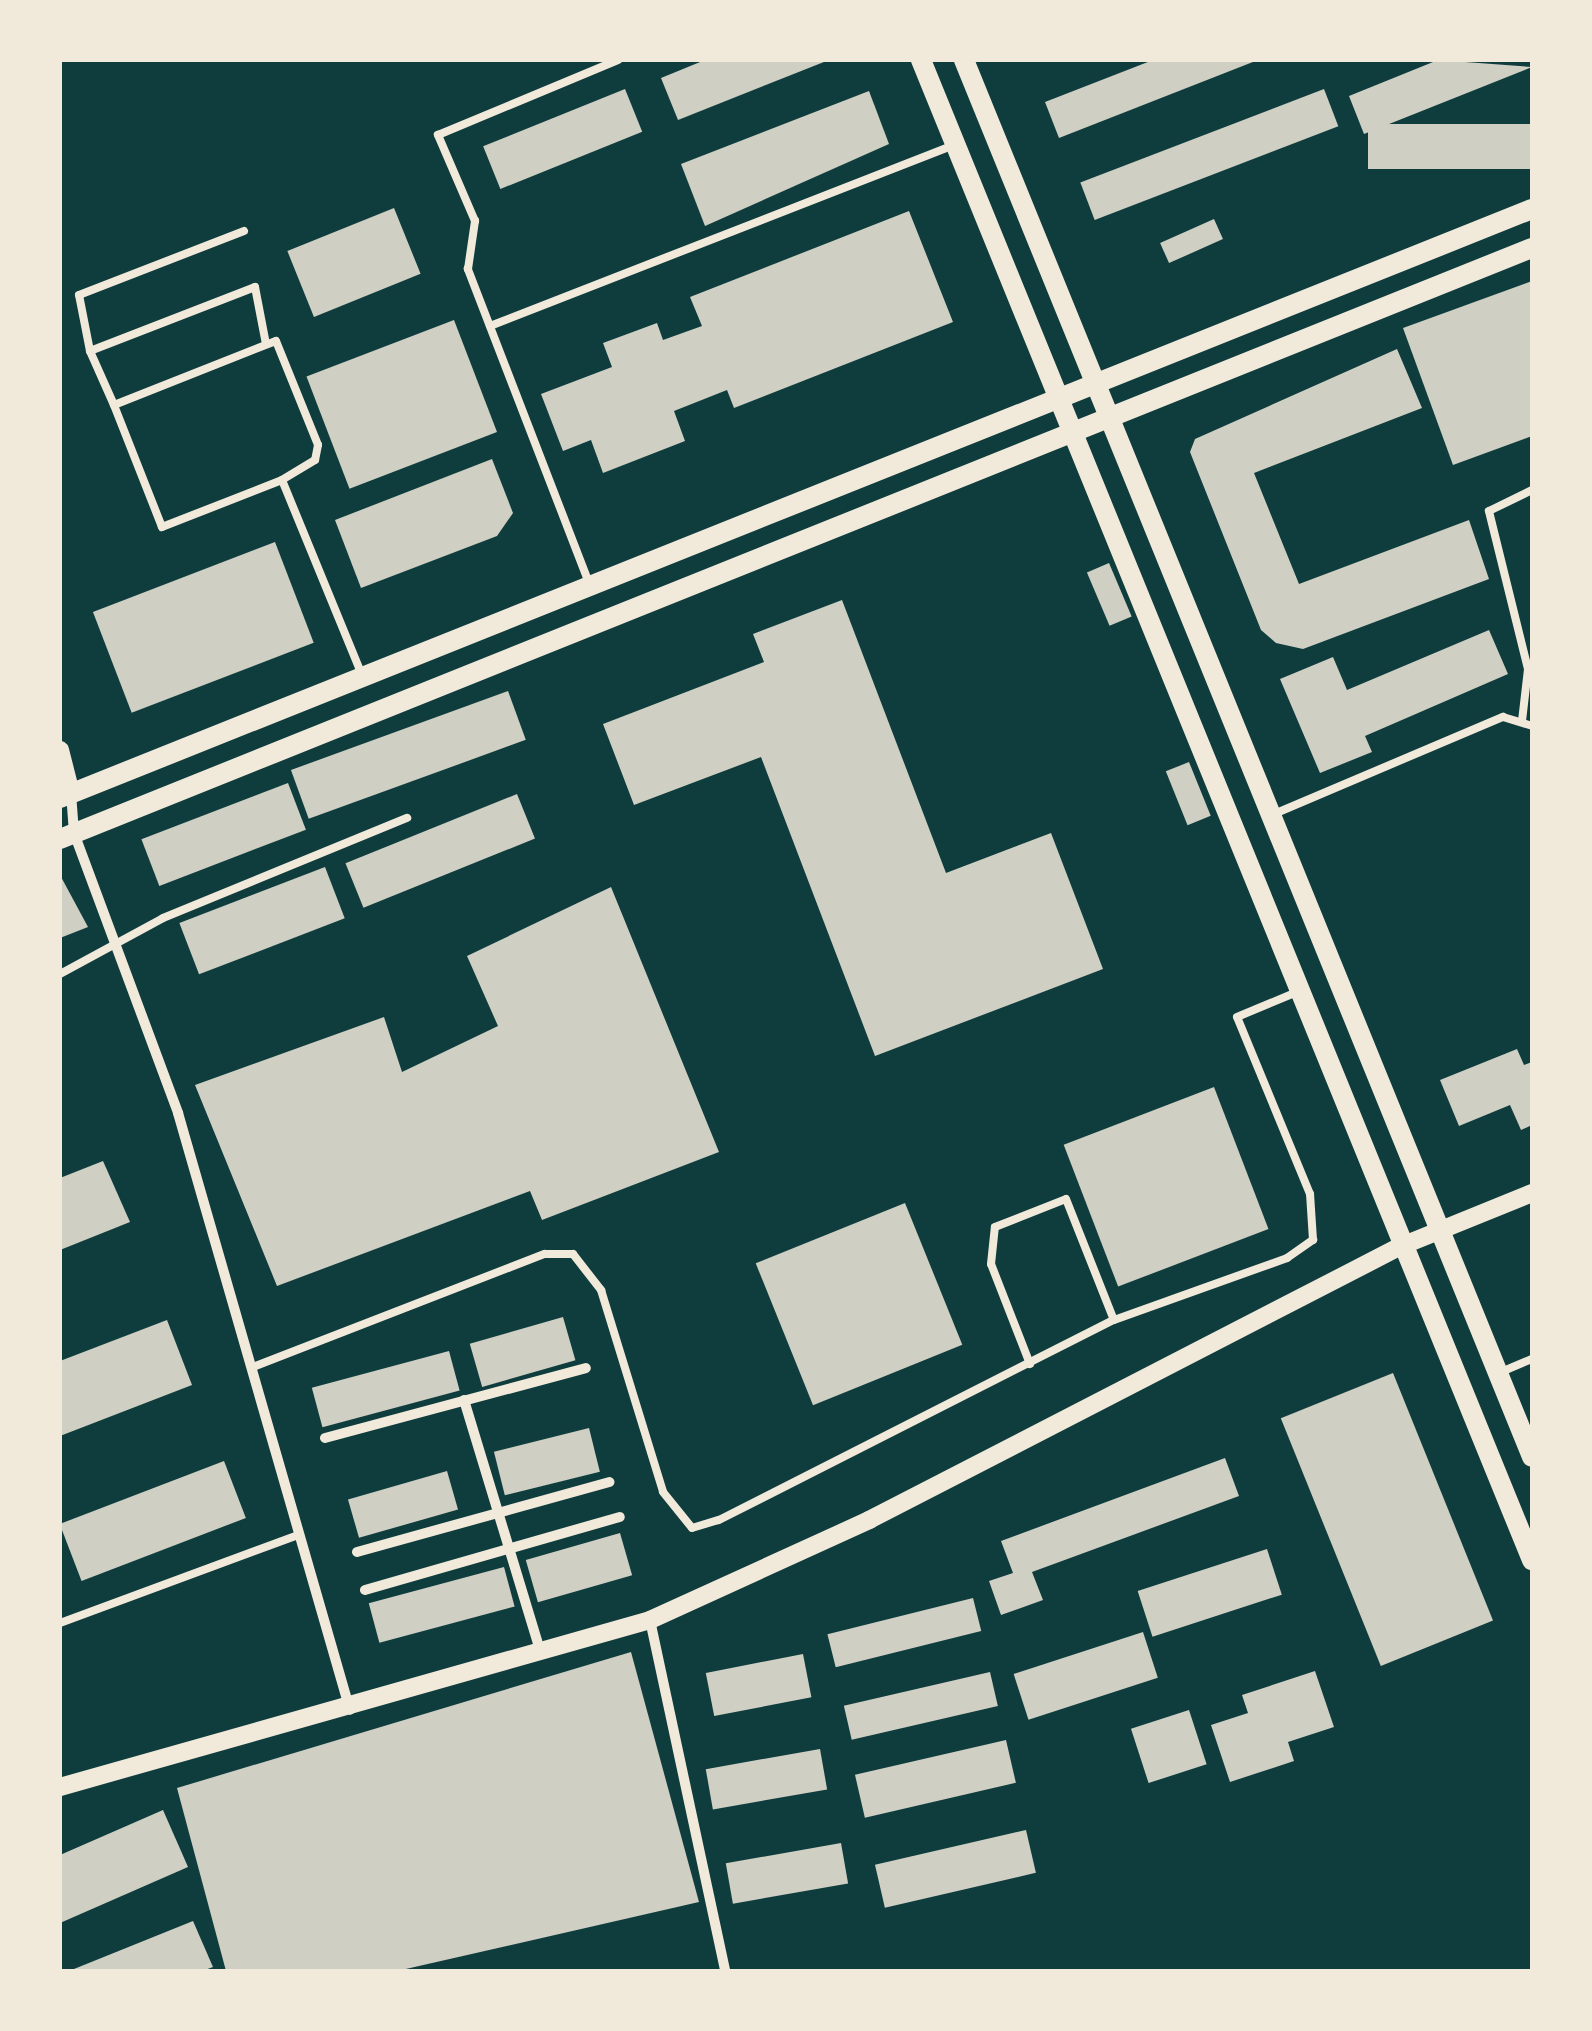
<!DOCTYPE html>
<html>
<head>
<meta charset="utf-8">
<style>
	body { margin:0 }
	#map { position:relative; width:1592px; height:2031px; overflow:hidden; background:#0f3d3e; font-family:"Asap Condensed",sans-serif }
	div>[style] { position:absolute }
	.building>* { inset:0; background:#cfcfc3; transform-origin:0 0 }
	.service>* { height:8px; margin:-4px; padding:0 4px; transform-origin:4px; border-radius:4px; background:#f1e9da }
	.minor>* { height:10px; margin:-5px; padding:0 5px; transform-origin:5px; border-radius:5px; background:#f1e9da }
	.tertiary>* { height:18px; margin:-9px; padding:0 9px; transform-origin:9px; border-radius:9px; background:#f1e9da }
	.secondary>* { height:20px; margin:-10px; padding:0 10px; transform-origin:10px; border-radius:10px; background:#f1e9da }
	span { translate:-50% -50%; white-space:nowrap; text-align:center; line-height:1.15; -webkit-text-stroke:9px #f1e9da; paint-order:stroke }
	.frame { position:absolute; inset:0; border:62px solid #f1e9da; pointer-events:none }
</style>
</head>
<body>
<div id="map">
	<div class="building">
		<i style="clip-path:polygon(705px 60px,829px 60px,678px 120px,661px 78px)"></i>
		<i style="clip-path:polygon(1153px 60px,1258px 60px,1059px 138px,1045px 102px)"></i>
		<i style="clip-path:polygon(1438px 60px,1532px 67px,1364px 134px,1349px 96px)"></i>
		<i style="left:625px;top:89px;width:46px;height:153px;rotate:68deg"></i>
		<i style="left:1324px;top:89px;width:40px;height:261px;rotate:69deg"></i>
		<i style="clip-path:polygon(869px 91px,889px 144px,705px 226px,681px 164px)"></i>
		<i style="left:1532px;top:124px;width:45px;height:164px;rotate:90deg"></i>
		<i style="left:394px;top:208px;width:71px;height:115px;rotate:68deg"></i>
		<i style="clip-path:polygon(909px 211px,953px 322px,734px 408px,727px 390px,674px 411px,685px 441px,603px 473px,591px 440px,563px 451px,541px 394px,612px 367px,603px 343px,657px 323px,663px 340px,702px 326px,690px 297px)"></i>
		<i style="left:1214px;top:219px;width:22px;height:59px;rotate:66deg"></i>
		<i style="clip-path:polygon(1532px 281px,1532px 436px,1453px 465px,1403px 328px)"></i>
		<i style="left:454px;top:320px;width:120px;height:158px;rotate:69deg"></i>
		<i style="clip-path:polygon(1397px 349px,1422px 408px,1254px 473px,1299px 584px,1469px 520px,1489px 579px,1303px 649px,1276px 643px,1261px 630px,1190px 452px,1195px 439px)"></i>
		<i style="clip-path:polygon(492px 459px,513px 513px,497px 536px,361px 588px,335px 520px)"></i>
		<i style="left:275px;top:542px;width:108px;height:195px;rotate:69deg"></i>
		<i style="left:1109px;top:563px;width:58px;height:24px;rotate:67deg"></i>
		<i style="clip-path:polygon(842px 600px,946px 873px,1051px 833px,1103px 969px,875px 1056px,761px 757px,634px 805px,603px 724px,764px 662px,753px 634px)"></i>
		<i style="clip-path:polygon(1489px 630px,1508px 674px,1365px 736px,1372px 752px,1320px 773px,1280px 679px,1333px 657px,1347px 690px)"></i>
		<i style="left:508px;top:691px;width:52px;height:231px;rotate:70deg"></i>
		<i style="left:1189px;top:762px;width:58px;height:25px;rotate:68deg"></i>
		<i style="left:288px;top:783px;width:50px;height:157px;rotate:69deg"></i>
		<i style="left:517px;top:794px;width:48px;height:185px;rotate:68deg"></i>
		<i style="left:325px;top:867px;width:55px;height:156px;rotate:69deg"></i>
		<i style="clip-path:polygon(60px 875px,88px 927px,60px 938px)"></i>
		<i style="clip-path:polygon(611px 887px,719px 1152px,542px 1220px,530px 1191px,277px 1286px,195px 1085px,384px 1017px,402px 1072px,498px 1026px,467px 956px)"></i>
		<i style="clip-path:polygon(1517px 1049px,1524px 1065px,1532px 1062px,1532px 1125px,1521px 1130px,1510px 1105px,1459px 1126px,1440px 1080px)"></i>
		<i style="left:1214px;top:1087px;width:152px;height:161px;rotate:69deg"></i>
		<i style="clip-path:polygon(103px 1161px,130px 1222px,60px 1250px,60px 1178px)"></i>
		<i style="left:905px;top:1203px;width:153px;height:161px;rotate:68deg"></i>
		<i style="left:563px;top:1317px;width:45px;height:97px;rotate:74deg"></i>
		<i style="clip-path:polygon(167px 1320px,192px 1385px,60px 1436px,60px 1361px)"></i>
		<i style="left:449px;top:1351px;width:41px;height:142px;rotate:75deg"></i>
		<i style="left:1393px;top:1373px;width:267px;height:121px;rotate:68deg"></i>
		<i style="left:589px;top:1428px;width:45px;height:98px;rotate:76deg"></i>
		<i style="clip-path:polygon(1225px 1458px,1239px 1496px,1032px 1572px,1043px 1600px,1001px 1615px,989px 1581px,1013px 1573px,1001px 1541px)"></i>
		<i style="left:224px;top:1461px;width:61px;height:176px;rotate:69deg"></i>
		<i style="left:447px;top:1471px;width:40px;height:103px;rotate:74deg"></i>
		<i style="left:620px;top:1533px;width:44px;height:98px;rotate:74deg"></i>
		<i style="left:1267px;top:1549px;width:48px;height:136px;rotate:72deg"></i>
		<i style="left:504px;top:1567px;width:41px;height:140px;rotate:75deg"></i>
		<i style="left:973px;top:1598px;width:34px;height:150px;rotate:76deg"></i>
		<i style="left:1143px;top:1632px;width:48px;height:136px;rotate:72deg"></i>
		<i style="clip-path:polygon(631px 1652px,699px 1902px,397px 1971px,226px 1971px,177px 1788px)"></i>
		<i style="left:803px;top:1654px;width:44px;height:99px;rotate:79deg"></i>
		<i style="clip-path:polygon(1315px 1671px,1334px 1727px,1288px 1742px,1294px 1761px,1230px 1782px,1211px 1725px,1248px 1713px,1242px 1695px)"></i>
		<i style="left:990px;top:1672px;width:35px;height:150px;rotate:77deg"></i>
		<i style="left:1189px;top:1710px;width:57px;height:61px;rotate:72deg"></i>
		<i style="left:1006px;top:1740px;width:44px;height:155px;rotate:77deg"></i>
		<i style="left:820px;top:1749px;width:41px;height:116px;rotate:80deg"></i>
		<i style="clip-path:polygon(163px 1810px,188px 1867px,60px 1923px,60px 1855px)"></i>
		<i style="left:1026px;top:1830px;width:44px;height:155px;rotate:77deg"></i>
		<i style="left:841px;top:1843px;width:41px;height:117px;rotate:80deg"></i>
		<i style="clip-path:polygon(193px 1921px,213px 1967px,202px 1971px,69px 1971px)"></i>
	</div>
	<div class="service">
		<i style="left:490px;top:326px;width:496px;rotate:-21.3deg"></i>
		<i style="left:90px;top:351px;width:57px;rotate:-101.1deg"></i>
		<i style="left:79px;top:295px;width:177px;rotate:-21.2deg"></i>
		<i style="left:114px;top:405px;width:59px;rotate:-114deg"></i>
		<i style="left:90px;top:351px;width:177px;rotate:-21.2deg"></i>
		<i style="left:255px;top:287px;width:58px;rotate:79.1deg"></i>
		<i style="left:282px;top:480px;width:129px;rotate:158.6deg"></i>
		<i style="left:162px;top:527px;width:131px;rotate:-111.5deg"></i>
		<i style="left:114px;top:405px;width:174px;rotate:-21.6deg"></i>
		<i style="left:276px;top:341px;width:112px;rotate:68deg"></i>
		<i style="left:318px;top:445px;width:15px;rotate:101deg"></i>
		<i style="left:315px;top:460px;width:39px;rotate:149deg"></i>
		<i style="left:282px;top:480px;width:211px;rotate:67.7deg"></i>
		<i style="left:589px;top:583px;width:337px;rotate:-111.1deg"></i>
		<i style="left:468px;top:269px;width:49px;rotate:-81.7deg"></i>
		<i style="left:475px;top:221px;width:94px;rotate:-113.3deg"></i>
		<i style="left:438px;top:135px;width:195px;rotate:-22.6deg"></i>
		<i style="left:1522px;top:721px;width:52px;rotate:-83.4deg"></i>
		<i style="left:1528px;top:669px;width:163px;rotate:-103.9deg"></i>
		<i style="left:1489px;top:511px;width:48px;rotate:-26deg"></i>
		<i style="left:1274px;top:814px;width:249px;rotate:-23deg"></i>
		<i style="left:1503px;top:717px;width:30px;rotate:17deg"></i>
		<i style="left:60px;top:974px;width:117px;rotate:-28.5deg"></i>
		<i style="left:163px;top:918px;width:264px;rotate:-22.3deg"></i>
		<i style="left:1030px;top:1364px;width:107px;rotate:-111.3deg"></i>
		<i style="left:991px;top:1264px;width:37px;rotate:-84deg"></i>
		<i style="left:995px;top:1227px;width:76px;rotate:-21.5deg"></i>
		<i style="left:1066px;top:1199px;width:130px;rotate:68.4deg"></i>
		<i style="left:253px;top:1367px;width:313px;rotate:-21.2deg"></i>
		<i style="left:545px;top:1254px;width:28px"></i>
		<i style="left:573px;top:1254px;width:46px;rotate:52.1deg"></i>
		<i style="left:601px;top:1290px;width:211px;rotate:72.9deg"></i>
		<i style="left:663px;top:1492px;width:46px;rotate:51.1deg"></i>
		<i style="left:692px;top:1528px;width:28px;rotate:-17deg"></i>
		<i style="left:719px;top:1520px;width:443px;rotate:-26.9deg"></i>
		<i style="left:1114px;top:1320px;width:184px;rotate:-19.7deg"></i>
		<i style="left:1287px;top:1258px;width:32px;rotate:-35deg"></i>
		<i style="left:1313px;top:1240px;width:46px;rotate:-93.7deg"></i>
		<i style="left:1310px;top:1194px;width:191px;rotate:-112.4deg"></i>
		<i style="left:1237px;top:1017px;width:65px;rotate:-22.6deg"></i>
		<i style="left:1501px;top:1372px;width:34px;rotate:-23deg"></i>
		<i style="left:60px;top:1623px;width:254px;rotate:-20.3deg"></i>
	</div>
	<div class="minor">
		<i style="left:71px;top:793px;width:40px;rotate:85.7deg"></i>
		<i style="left:74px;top:833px;width:299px;rotate:69.6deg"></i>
		<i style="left:178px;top:1113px;width:621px;rotate:73.93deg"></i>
		<i style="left:464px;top:1400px;width:264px;rotate:73.1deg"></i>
		<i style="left:325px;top:1438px;width:270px;rotate:-15deg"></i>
		<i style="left:357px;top:1552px;width:262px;rotate:-15.5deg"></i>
		<i style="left:365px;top:1590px;width:265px;rotate:-16deg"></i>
		<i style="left:650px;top:1620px;width:359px;rotate:77.9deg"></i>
	</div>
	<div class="tertiary">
		<i style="left:60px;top:750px;width:44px;rotate:75.7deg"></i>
		<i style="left:60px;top:1787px;width:613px;rotate:-15.8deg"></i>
		<i style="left:650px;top:1620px;width:241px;rotate:-24.5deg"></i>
		<i style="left:869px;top:1520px;width:596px;rotate:-27.25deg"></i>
		<i style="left:1399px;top:1247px;width:144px;rotate:-22.1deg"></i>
	</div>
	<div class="secondary">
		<i style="left:921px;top:60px;width:1620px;rotate:67.84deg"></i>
		<i style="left:964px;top:60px;width:1508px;rotate:67.87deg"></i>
		<i style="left:60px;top:798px;width:1585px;rotate:-21.81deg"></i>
		<i style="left:60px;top:839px;width:1586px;rotate:-21.88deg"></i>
	</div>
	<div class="frame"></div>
</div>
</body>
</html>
